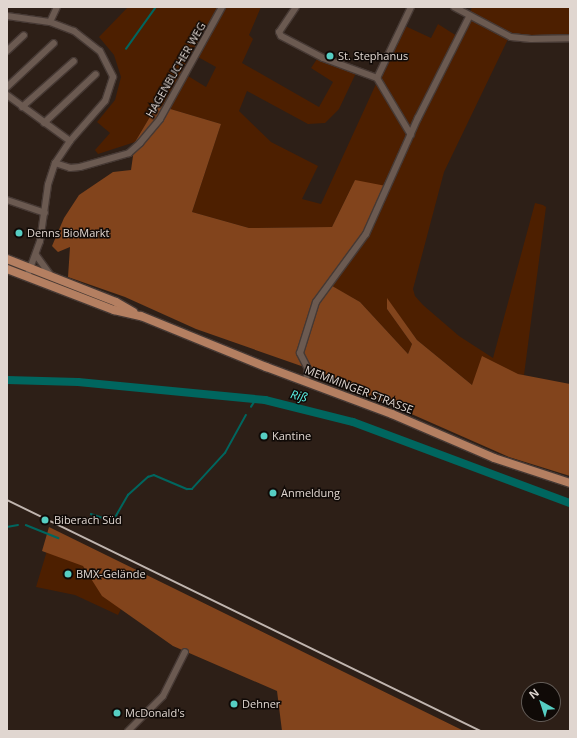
<!DOCTYPE html>
<html>
<head>
<meta charset="utf-8">
<style>
	body { margin:0 }
	#map { position:relative; width:577px; height:738px; overflow:hidden; background:#2d1f17; font-family:"Open Sans",sans-serif }
	div>[style] { position:absolute }
	.green>* { inset:0; background:#4d1f00 }
	.forest>* { inset:0; background:#82441c }
	.stream>* { height:1.5px; margin:-0.75px; padding:0 0.75px; transform-origin:0.75px; border-radius:0.75px; background:#00665f }
	.river>* { height:8px; margin:-4px; padding:0 4px; transform-origin:4px; border-radius:4px; background:#00665f }
	.roads { filter:drop-shadow(1px 0 #463934) drop-shadow(-1px 0 #463934) drop-shadow(0 1px #463934) drop-shadow(0 -1px #463934) }
	.minor>* { height:6px; margin:-3px; padding:0 3px; transform-origin:3px; border-radius:3px; background:#6b5a51 }
	.major>* { height:8px; margin:-4px; padding:0 4px; transform-origin:4px; border-radius:4px; background:#b47f61 }
	.rail>* { height:1.5px; margin:-0.75px; padding:0 0.75px; transform-origin:0.75px; border-radius:0.75px; background:#c0b5af }
	.dots>* { width:11px; height:11px; translate:-50% -50%; box-sizing:border-box; border:2px solid #100a07; border-radius:50% }
	span { translate:-50% -50%; white-space:nowrap; text-align:center; line-height:1.15; -webkit-text-stroke:3px #100a07; paint-order:stroke }
	.poi-label { font-size:11px; color:#e0d6d0 }
	.left { translate:0 -50%; text-align:left }
	.street-label { font-size:11px; color:#e0d6d0 }
	.water-label { font-size:12px; color:#5af4e7; font-style:italic }
	.frame { position:absolute; inset:0; border:8px solid #e0d6d0; pointer-events:none }
	.north { position:absolute; left:521px; top:682px; width:40px; height:40px; box-sizing:border-box; background:#100a07; border:1px solid #635c57; border-radius:50%; rotate:321deg; font-size:11px; font-weight:700; line-height:16px; text-align:center; color:#e0d6d0 }
	.north::after { content:''; display:block; margin:auto; width:14px; height:18px; background:#56cec3; clip-path:polygon(50% 0,100% 100%,50% 72%,0 100%) }
</style>
</head>
<body>
<div id="map">
	<div class="green">
		<i style="clip-path:polygon(evenodd,128px 7px,261px 7px,249px 35px,253px 39px,242px 63px,319px 107px,333px 82px,311px 68px,317px 59px,356px 73px,339px 109px,325px 123px,308px 124px,247px 91px,239px 111px,271px 142px,318px 166px,302px 199px,321px 204px,403px 25px,431px 38px,438px 24px,460px 38px,472px 7px,570px 7px,570px 37px,541px 38px,512px 33px,509px 37px,444px 172px,413px 289px,415px 296px,423px 305px,459px 336px,493px 358px,535px 203px,543px 205px,546px 207px,524px 375px,518px 374px,472px 385px,417px 340px,387px 299px,387px 309px,412px 344px,408px 354px,360px 302px,326px 283px,364px 231px,355px 180px,332px 227px,249px 228px,192px 212px,221px 124px,157px 105px,135px 142px,98px 154px,95px 150px,110px 133px,97px 122px,115px 100px,121px 77px,114px 55px,99px 37px,128px 7px,198px 57px,216px 67px,206px 87px,188px 76px,198px 57px)"></i>
		<i style="clip-path:polygon(49px 544px,99px 568px,122px 607px,118px 615px,75px 595px,36px 587px)"></i>
	</div>
	<div class="forest">
		<i style="clip-path:polygon(157px 105px,221px 124px,192px 212px,249px 228px,332px 227px,355px 180px,386px 186px,364px 231px,327px 283px,360px 302px,408px 354px,412px 344px,387px 309px,387px 298px,417px 340px,472px 385px,482px 356px,518px 374px,570px 384px,570px 476px,509px 457px,307px 368px,196px 329px,125px 297px,68px 277px,70px 247px,58px 252px,52px 246px,64px 218px,79px 195px,113px 172px,131px 170px,135px 142px)"></i>
		<i style="clip-path:polygon(49px 527px,464px 731px,282px 731px,277px 691px,173px 646px,102px 596px,83px 566px,42px 551px)"></i>
	</div>
	<div class="stream">
		<i style="left:126px;top:49px;width:52px;rotate:-54.5deg"></i>
		<i style="left:251px;top:407px;width:9px;rotate:-58deg"></i>
		<i style="left:91px;top:514px;width:23px;rotate:18deg"></i>
		<i style="left:113px;top:521px;width:30px;rotate:-60deg"></i>
		<i style="left:128px;top:495px;width:27px;rotate:-42deg"></i>
		<i style="left:148px;top:477px;width:6px;rotate:-18deg"></i>
		<i style="left:154px;top:475px;width:36px;rotate:23deg"></i>
		<i style="left:187px;top:489px;width:5px"></i>
		<i style="left:192px;top:489px;width:49px;rotate:-47.5deg"></i>
		<i style="left:225px;top:453px;width:43px;rotate:-61.1deg"></i>
		<i style="left:26px;top:525px;width:35px;rotate:22deg"></i>
		<i style="left:7px;top:527px;width:11px;rotate:-10deg"></i>
	</div>
	<div class="river">
		<i style="left:7px;top:380px;width:71px;rotate:1.6deg"></i>
		<i style="left:78px;top:382px;width:188px;rotate:5.5deg"></i>
		<i style="left:265px;top:400px;width:91px;rotate:14deg"></i>
		<i style="left:353px;top:422px;width:232px;rotate:20.5deg"></i>
	</div>
	<div class="roads">
		<div class="minor">
			<i style="left:296px;top:7px;width:30px;rotate:124deg"></i>
			<i style="left:279px;top:32px;width:4px;rotate:63deg"></i>
			<i style="left:281px;top:36px;width:47px;rotate:27.6deg"></i>
			<i style="left:323px;top:58px;width:58px;rotate:20.3deg"></i>
			<i style="left:377px;top:78px;width:79px;rotate:-64.4deg"></i>
			<i style="left:454px;top:7px;width:64px;rotate:27.8deg"></i>
			<i style="left:511px;top:37px;width:20px;rotate:6deg"></i>
			<i style="left:531px;top:39px;width:39px;rotate:-1deg"></i>
			<i style="left:7px;top:16px;width:43px;rotate:7.9deg"></i>
			<i style="left:50px;top:22px;width:26px;rotate:21deg"></i>
			<i style="left:74px;top:31px;width:33px;rotate:38deg"></i>
			<i style="left:100px;top:51px;width:29px;rotate:63deg"></i>
			<i style="left:113px;top:77px;width:25px;rotate:108deg"></i>
			<i style="left:105px;top:101px;width:53px;rotate:131.2deg"></i>
			<i style="left:70px;top:141px;width:27px;rotate:124deg"></i>
			<i style="left:55px;top:163px;width:23px;rotate:108deg"></i>
			<i style="left:48px;top:185px;width:57px;rotate:98.1deg"></i>
			<i style="left:40px;top:241px;width:37px;rotate:110deg"></i>
			<i style="left:50px;top:22px;width:17px;rotate:-65deg"></i>
			<i style="left:7px;top:51px;width:23px;rotate:-43deg"></i>
			<i style="left:377px;top:78px;width:66px;rotate:59.2deg"></i>
			<i style="left:7px;top:87px;width:64px;rotate:-43.1deg"></i>
			<i style="left:7px;top:95px;width:78px;rotate:36.1deg"></i>
			<i style="left:22px;top:107px;width:69px;rotate:-41.5deg"></i>
			<i style="left:44px;top:123px;width:71px;rotate:-43.3deg"></i>
			<i style="left:55px;top:163px;width:16px;rotate:18deg"></i>
			<i style="left:70px;top:168px;width:10px;rotate:-6deg"></i>
			<i style="left:80px;top:167px;width:51px;rotate:-15.9deg"></i>
			<i style="left:129px;top:153px;width:15px;rotate:-42deg"></i>
			<i style="left:140px;top:143px;width:31px;rotate:-50deg"></i>
			<i style="left:160px;top:119px;width:128px;rotate:-61deg"></i>
			<i style="left:7px;top:200px;width:40px;rotate:18.9deg"></i>
			<i style="left:36px;top:255px;width:24px;rotate:54deg"></i>
			<i style="left:306px;top:381px;width:12px;rotate:-81deg"></i>
			<i style="left:308px;top:369px;width:18px;rotate:-117deg"></i>
			<i style="left:300px;top:353px;width:53px;rotate:-72.6deg"></i>
			<i style="left:316px;top:302px;width:84px;rotate:-53.7deg"></i>
			<i style="left:366px;top:234px;width:127px;rotate:-65.9deg"></i>
			<i style="left:418px;top:118px;width:113px;rotate:-63.2deg"></i>
			<i style="left:128px;top:731px;width:49px;rotate:-45deg"></i>
			<i style="left:163px;top:696px;width:49px;rotate:-63.4deg"></i>
		</div>
		<div class="major">
			<i style="left:7px;top:259px;width:117px;rotate:21.5deg"></i>
			<i style="left:116px;top:302px;width:20px;rotate:30deg"></i>
			<i style="left:7px;top:269px;width:115px;rotate:21deg"></i>
			<i style="left:114px;top:310px;width:28px;rotate:13deg"></i>
			<i style="left:141px;top:316px;width:135px;rotate:22.2deg"></i>
			<i style="left:266px;top:367px;width:134px;rotate:20.5deg"></i>
			<i style="left:392px;top:414px;width:111px;rotate:23.3deg"></i>
			<i style="left:494px;top:458px;width:80px;rotate:18.2deg"></i>
		</div>
	</div>
	<div class="rail">
		<i style="left:7px;top:500px;width:527px;rotate:25.98deg"></i>
	</div>
	<div class="dots">
		<i style="left:330px;top:56px;background:#56cec3"></i>
		<i style="left:19px;top:233px;background:#56cec3"></i>
		<i style="left:264px;top:436px;background:#56cec3"></i>
		<i style="left:273px;top:493px;background:#56cec3"></i>
		<i style="left:45px;top:520px;background:#56cec3"></i>
		<i style="left:68px;top:574px;background:#56cec3"></i>
		<i style="left:234px;top:704px;background:#56cec3"></i>
		<i style="left:117px;top:713px;background:#56cec3"></i>
	</div>
	<div class="poi-label">
		<span class="left" style="left:338px;top:56px">St. Stephanus</span>
		<span class="left" style="left:27px;top:233px">Denns BioMarkt</span>
		<span class="left" style="left:272px;top:436px">Kantine</span>
		<span class="left" style="left:281px;top:493px">Anmeldung</span>
		<span class="left" style="left:54px;top:520px">Biberach Süd</span>
		<span class="left" style="left:76px;top:574px">BMX-Gelände</span>
		<span class="left" style="left:242px;top:704px">Dehner</span>
		<span class="left" style="left:125px;top:713px">McDonald's</span>
	</div>
	<div class="street-label">
		<span style="left:176px;top:70px;rotate:-60deg">HAGENBUCHER WEG</span>
		<span style="left:359px;top:390px;rotate:21deg">MEMMINGER STRASSE</span>
	</div>
	<div class="water-label">
		<span style="left:299px;top:396px;rotate:14deg">Riß</span>
	</div>
	<div class="frame"></div>
	<div class="north">N</div>
</div>
</body>
</html>
